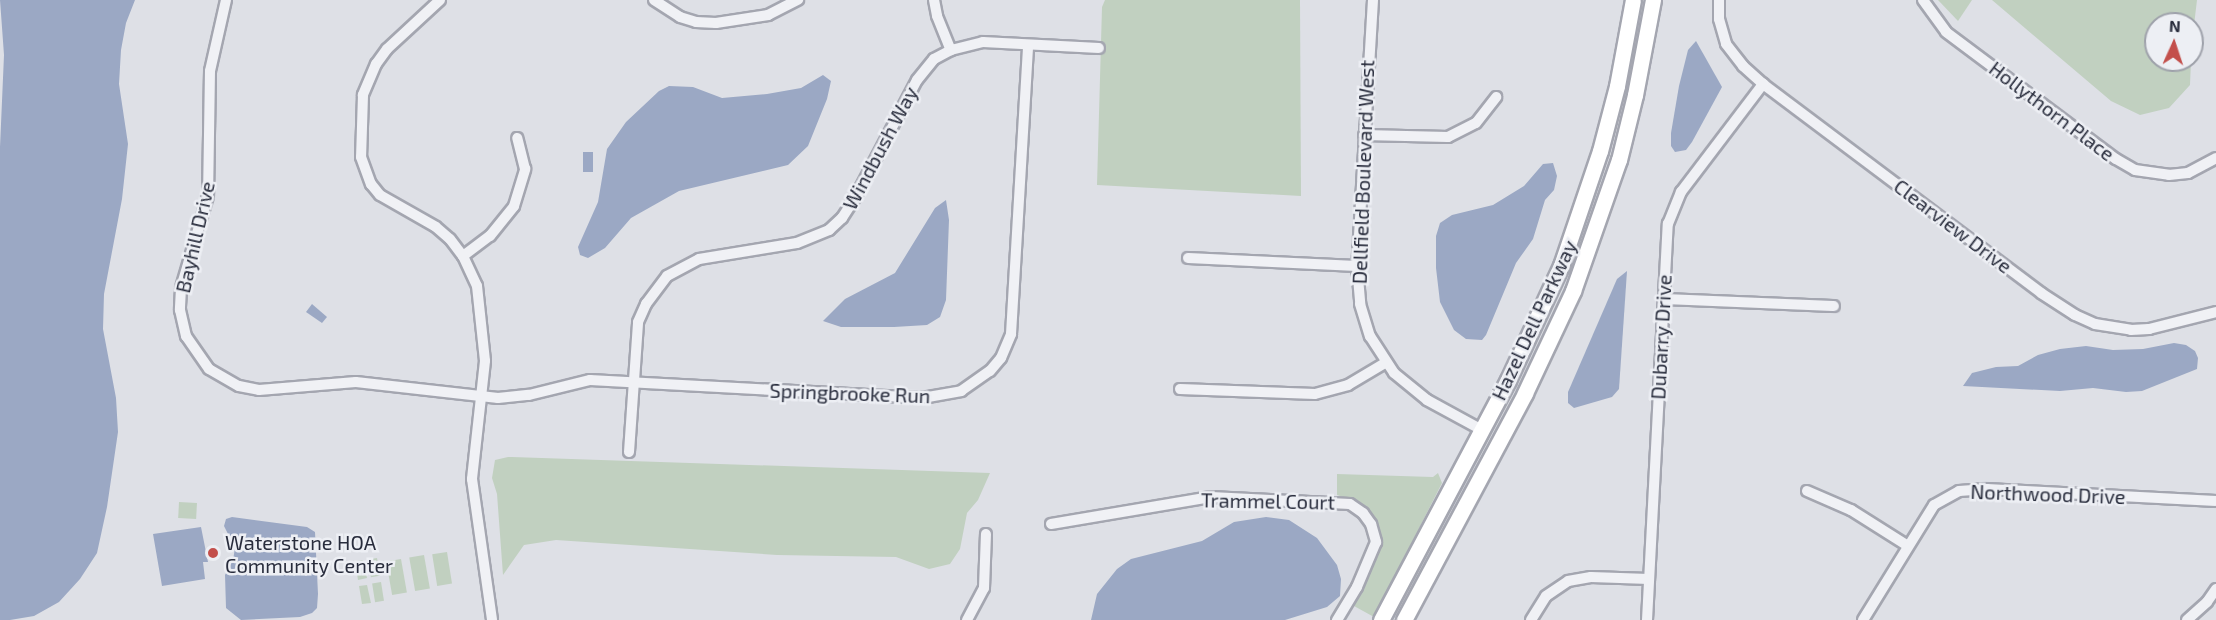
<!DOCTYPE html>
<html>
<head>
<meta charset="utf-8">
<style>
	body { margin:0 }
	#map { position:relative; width:2216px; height:620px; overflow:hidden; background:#dee0e6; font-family:"Exo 2",sans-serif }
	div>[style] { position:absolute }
	.green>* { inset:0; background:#c1d0c0; transform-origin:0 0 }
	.water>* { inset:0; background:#9ba8c4; transform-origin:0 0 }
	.roads { filter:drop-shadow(2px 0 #a4a6b0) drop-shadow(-2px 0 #a4a6b0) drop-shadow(0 2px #a4a6b0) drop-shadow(0 -2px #a4a6b0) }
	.minor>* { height:10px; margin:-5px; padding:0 5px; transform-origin:5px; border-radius:5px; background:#f0f1f5 }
	.secondary>* { height:15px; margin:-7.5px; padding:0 7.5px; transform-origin:7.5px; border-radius:7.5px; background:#fff }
	.dots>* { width:16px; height:16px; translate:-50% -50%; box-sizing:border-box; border:3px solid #edeff4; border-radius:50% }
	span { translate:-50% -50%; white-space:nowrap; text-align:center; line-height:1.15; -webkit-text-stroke:5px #edeff4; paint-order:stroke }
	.street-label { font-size:20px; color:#282c3c }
	.poi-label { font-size:20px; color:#282c3c }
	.left { translate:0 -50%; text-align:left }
	.north { position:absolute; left:2144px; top:12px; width:60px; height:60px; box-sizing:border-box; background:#edeff4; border:2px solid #9ea1aa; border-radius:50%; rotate:3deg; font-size:16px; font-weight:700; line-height:24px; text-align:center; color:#282c3c }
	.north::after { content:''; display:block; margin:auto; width:21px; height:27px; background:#c34f4b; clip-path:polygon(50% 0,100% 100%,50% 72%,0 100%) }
</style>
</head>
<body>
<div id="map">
	<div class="green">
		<i style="clip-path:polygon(1105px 0,1300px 0,1301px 196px,1097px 185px,1102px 7px)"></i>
		<i style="clip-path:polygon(1938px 0,1972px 0,1958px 21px)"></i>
		<i style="clip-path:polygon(1992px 0,2197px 0,2192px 42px,2192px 24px,2156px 24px,2156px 60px,2191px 60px,2190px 85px,2169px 108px,2140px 115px,2111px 101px)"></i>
		<i style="clip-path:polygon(508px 457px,512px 457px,990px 473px,978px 500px,967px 513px,960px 549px,950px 564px,929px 569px,896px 557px,777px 555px,556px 540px,524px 545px,503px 575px,497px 494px,492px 478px,495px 460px)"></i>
		<i style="clip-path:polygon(1438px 473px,1442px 483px,1374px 617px,1354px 606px,1377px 553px,1378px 523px,1361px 503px,1337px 495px,1337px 474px,1433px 477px)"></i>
		<i style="left:179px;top:502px;width:18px;height:16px;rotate:3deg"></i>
		<i style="left:447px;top:552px;width:32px;height:15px;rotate:81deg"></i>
		<i style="left:424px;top:555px;width:34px;height:15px;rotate:80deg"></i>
		<i style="left:377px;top:558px;width:18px;height:9px;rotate:81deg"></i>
		<i style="left:401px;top:559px;width:34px;height:15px;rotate:80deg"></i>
		<i style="clip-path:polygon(363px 560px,367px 578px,358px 580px,355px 561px)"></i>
		<i style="left:381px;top:582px;width:19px;height:9px;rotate:81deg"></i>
		<i style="clip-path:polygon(367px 585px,371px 603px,362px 604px,359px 586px)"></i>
	</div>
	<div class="water">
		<i style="clip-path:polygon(0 0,135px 0,126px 23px,121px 50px,119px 84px,128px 144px,122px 199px,104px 294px,103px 329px,116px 398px,118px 432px,107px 507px,97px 553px,80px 579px,59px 602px,34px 616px,10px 620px,0 620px,0 147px,4px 55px)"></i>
		<i style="clip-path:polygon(1696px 41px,1722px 87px,1692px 142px,1686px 150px,1675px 152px,1671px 146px,1671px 133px,1679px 86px,1688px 50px)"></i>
		<i style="clip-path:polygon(823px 75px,831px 81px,827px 99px,808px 146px,788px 165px,679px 191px,631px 218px,605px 248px,588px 258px,580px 255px,578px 247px,598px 202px,607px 149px,626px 122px,659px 91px,669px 86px,693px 87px,722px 98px,767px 94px,801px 88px)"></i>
		<i style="left:583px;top:152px;width:10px;height:20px"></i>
		<i style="clip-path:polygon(1553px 163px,1557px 176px,1554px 190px,1545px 200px,1533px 239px,1516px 263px,1486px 335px,1482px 340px,1466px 339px,1454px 330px,1440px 302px,1436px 268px,1436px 236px,1440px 223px,1452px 215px,1493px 205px,1524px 186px,1543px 164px)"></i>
		<i style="clip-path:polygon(946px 200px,949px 220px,946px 300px,940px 317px,927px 325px,894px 327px,841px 327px,823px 321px,845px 299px,895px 273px,935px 208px)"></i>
		<i style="clip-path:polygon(1627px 271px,1619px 389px,1612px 397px,1574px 408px,1568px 403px,1568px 392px,1617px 279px)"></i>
		<i style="clip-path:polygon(312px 304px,327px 317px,322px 323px,306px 312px)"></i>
		<i style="clip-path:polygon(2174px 343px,2186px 345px,2195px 351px,2198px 358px,2197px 369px,2142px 391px,2126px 392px,2093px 388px,2060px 391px,1963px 386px,1972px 373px,1996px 367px,2018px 366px,2038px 355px,2060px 349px,2086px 346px,2113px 350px,2143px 349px)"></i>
		<i style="clip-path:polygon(232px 517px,307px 527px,315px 532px,318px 594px,317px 608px,312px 613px,300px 617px,241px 620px,226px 608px,225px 575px,233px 560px,235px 548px,224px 526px,226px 519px)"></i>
		<i style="clip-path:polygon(1266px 517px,1289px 520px,1317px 538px,1337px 565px,1341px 579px,1340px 596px,1327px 607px,1285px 620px,1091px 620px,1097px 594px,1117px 569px,1131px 559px,1202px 541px,1234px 522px)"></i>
		<i style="clip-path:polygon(201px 527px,208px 562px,203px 562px,205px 579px,162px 586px,153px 534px)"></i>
	</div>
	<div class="roads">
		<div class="minor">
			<i style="left:226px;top:0;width:73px;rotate:102.7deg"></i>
			<i style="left:210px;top:71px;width:125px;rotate:90.9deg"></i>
			<i style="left:208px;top:196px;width:96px;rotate:106.4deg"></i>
			<i style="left:181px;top:288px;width:22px;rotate:93deg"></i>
			<i style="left:180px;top:310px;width:27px;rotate:77deg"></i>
			<i style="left:186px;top:336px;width:40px;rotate:55.1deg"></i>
			<i style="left:209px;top:369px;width:34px;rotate:30deg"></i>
			<i style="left:239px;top:386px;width:20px;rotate:11deg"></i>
			<i style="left:259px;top:390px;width:97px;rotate:-4.7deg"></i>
			<i style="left:356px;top:382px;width:143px;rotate:6.4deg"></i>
			<i style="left:498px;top:398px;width:31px;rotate:-6deg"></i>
			<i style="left:529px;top:395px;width:63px;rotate:-13.8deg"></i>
			<i style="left:590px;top:380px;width:316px;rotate:3.1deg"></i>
			<i style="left:906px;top:397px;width:22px"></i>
			<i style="left:928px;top:397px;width:34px;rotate:-10deg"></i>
			<i style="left:961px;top:391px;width:35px;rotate:-35deg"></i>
			<i style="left:990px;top:371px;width:17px;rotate:-50deg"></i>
			<i style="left:1001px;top:358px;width:26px;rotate:-67deg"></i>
			<i style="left:1011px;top:334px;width:289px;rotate:-86.6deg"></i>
			<i style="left:440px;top:0;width:72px;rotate:137.2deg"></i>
			<i style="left:387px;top:49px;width:19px;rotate:126deg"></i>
			<i style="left:376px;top:64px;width:34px;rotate:113deg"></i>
			<i style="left:363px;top:95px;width:62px;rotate:91.8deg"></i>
			<i style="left:361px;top:157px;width:29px;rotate:70deg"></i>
			<i style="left:371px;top:184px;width:14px;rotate:51deg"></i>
			<i style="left:380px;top:195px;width:64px;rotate:29.7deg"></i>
			<i style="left:436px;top:227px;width:18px;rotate:41deg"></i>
			<i style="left:450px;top:239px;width:21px;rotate:53deg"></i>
			<i style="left:463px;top:256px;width:33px;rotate:65deg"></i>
			<i style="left:477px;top:286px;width:75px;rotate:83.9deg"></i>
			<i style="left:485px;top:361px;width:119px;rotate:96.3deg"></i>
			<i style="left:472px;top:479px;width:142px;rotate:81.9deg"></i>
			<i style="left:654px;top:0;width:31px;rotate:33deg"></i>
			<i style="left:680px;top:17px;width:17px;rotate:17deg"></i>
			<i style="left:696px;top:22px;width:20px;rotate:3deg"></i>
			<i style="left:716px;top:23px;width:53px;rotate:-8.7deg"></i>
			<i style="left:768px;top:15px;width:34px;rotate:-27deg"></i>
			<i style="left:934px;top:0;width:16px;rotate:79deg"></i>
			<i style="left:937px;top:16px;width:37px;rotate:68deg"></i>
			<i style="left:1373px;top:0;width:266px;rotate:93.4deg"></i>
			<i style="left:1357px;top:266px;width:38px;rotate:85deg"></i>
			<i style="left:1360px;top:304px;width:34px;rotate:73deg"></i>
			<i style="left:1370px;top:336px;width:44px;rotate:57deg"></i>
			<i style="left:1394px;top:373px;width:43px;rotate:39.3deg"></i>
			<i style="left:1427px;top:400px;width:63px;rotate:28.6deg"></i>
			<i style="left:1719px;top:0;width:19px;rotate:90deg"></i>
			<i style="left:1719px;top:19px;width:26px;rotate:74deg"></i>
			<i style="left:1726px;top:44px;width:28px;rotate:52deg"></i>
			<i style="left:1743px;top:66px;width:27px;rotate:42deg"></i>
			<i style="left:1763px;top:84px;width:348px;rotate:36.9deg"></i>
			<i style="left:2041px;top:293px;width:40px;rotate:32.9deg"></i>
			<i style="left:2075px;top:315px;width:22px;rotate:24deg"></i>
			<i style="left:2095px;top:324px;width:36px;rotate:9deg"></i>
			<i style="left:2131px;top:330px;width:18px;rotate:-3deg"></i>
			<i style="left:2149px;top:329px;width:69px;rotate:-14.2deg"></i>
			<i style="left:1923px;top:0;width:39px;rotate:54deg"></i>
			<i style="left:1946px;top:32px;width:212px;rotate:36.8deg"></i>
			<i style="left:2116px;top:159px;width:22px;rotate:30deg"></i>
			<i style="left:2135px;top:170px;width:34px;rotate:8deg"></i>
			<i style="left:2169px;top:175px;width:19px;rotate:-6deg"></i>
			<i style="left:2188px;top:173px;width:32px;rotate:-28deg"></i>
			<i style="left:1364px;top:135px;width:84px;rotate:1.4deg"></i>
			<i style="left:1448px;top:137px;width:31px;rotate:-27deg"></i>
			<i style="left:1476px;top:123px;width:33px;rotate:-52deg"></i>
			<i style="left:463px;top:256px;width:34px;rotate:-37deg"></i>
			<i style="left:490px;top:236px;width:38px;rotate:-51deg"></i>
			<i style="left:514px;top:206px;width:39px;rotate:-73deg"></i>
			<i style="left:525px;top:169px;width:32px;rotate:-104deg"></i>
			<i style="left:1188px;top:258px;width:169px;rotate:2.7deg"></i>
			<i style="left:1664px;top:299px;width:170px;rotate:2.4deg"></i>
			<i style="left:1180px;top:389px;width:135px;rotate:2.1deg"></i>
			<i style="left:1315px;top:394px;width:34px;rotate:-15deg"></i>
			<i style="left:1348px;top:385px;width:43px;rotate:-30.7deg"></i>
			<i style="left:629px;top:452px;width:130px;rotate:-86deg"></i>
			<i style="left:638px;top:322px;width:20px;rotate:-66deg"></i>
			<i style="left:646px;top:304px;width:35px;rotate:-53deg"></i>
			<i style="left:667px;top:276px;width:36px;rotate:-28deg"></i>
			<i style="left:699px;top:259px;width:99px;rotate:-9.3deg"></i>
			<i style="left:797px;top:243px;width:35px;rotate:-22deg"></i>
			<i style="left:829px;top:230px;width:18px;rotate:-43deg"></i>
			<i style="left:842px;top:218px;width:24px;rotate:-57deg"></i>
			<i style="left:855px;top:198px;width:133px;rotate:-62.3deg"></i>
			<i style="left:917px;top:80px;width:27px;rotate:-51deg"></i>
			<i style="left:934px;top:59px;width:19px;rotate:-28deg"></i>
			<i style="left:951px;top:50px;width:33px;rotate:-14deg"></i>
			<i style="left:983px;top:42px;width:116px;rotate:3deg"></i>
			<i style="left:1807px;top:491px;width:48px;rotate:23.4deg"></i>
			<i style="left:1851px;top:510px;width:67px;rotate:32.3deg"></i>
			<i style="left:1051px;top:524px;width:162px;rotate:-9.6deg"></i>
			<i style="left:1211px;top:497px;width:139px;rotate:2.9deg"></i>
			<i style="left:1350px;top:504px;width:16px;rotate:35deg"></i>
			<i style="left:1363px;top:513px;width:14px;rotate:54deg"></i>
			<i style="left:1371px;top:524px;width:19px;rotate:74deg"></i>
			<i style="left:1376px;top:542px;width:49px;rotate:112.9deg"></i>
			<i style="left:1357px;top:587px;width:39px;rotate:121deg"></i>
			<i style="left:967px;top:620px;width:36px;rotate:-62deg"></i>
			<i style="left:984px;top:588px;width:54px;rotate:-87.9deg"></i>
			<i style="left:1531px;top:620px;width:28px;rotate:-58deg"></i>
			<i style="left:1546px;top:596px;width:27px;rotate:-34deg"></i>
			<i style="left:1568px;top:581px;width:23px;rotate:-10deg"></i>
			<i style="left:1591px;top:577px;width:58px;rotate:2deg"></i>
			<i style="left:1647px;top:620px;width:397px;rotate:-87deg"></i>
			<i style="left:1668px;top:224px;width:35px;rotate:-68deg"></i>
			<i style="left:1681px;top:192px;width:136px;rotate:-52.8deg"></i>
			<i style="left:1863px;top:620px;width:135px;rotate:-58.3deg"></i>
			<i style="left:1934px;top:505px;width:29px;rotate:-29deg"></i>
			<i style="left:1959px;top:491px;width:28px;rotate:-4deg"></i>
			<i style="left:1987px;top:489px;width:229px;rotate:3deg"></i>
			<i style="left:2187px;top:620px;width:27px;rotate:-42deg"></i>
			<i style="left:2207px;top:602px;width:16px;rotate:-55deg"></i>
		</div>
		<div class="secondary">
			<i style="left:1381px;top:620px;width:272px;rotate:-62.1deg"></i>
			<i style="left:1508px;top:380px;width:126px;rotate:-65.1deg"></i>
			<i style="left:1561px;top:266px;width:121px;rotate:-71.3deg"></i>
			<i style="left:1600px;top:151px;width:67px;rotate:-75.3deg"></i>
			<i style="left:1617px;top:86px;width:87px;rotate:-79.5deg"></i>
			<i style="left:1404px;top:620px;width:257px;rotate:-61.9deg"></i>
			<i style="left:1525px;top:393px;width:113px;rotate:-64.8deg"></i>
			<i style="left:1573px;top:291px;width:139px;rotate:-70.7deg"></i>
			<i style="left:1619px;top:160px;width:67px;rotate:-76.2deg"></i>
			<i style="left:1635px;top:95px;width:97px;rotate:-79.3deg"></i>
		</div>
	</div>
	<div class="dots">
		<i style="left:213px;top:553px;background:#c34f4b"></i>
	</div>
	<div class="street-label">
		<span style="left:2052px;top:111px;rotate:37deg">Hollythorn Place</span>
		<span style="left:880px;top:148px;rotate:-62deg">Windbush Way</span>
		<span style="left:1363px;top:172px;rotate:-88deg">Dellfield Boulevard West</span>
		<span style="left:1953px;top:226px;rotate:37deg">Clearview Drive</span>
		<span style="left:195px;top:237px;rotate:-77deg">Bayhill Drive</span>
		<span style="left:1534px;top:320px;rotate:-65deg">Hazel Dell Parkway</span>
		<span style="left:1661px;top:337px;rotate:-87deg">Dubarry Drive</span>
		<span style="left:850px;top:393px;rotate:2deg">Springbrooke Run</span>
		<span style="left:2048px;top:494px;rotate:2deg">Northwood Drive</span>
		<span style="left:1268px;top:501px;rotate:1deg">Trammel Court</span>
	</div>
	<div class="poi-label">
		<span class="left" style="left:225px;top:554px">Waterstone HOA<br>Community Center</span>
	</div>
	<div class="north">N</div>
</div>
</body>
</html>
